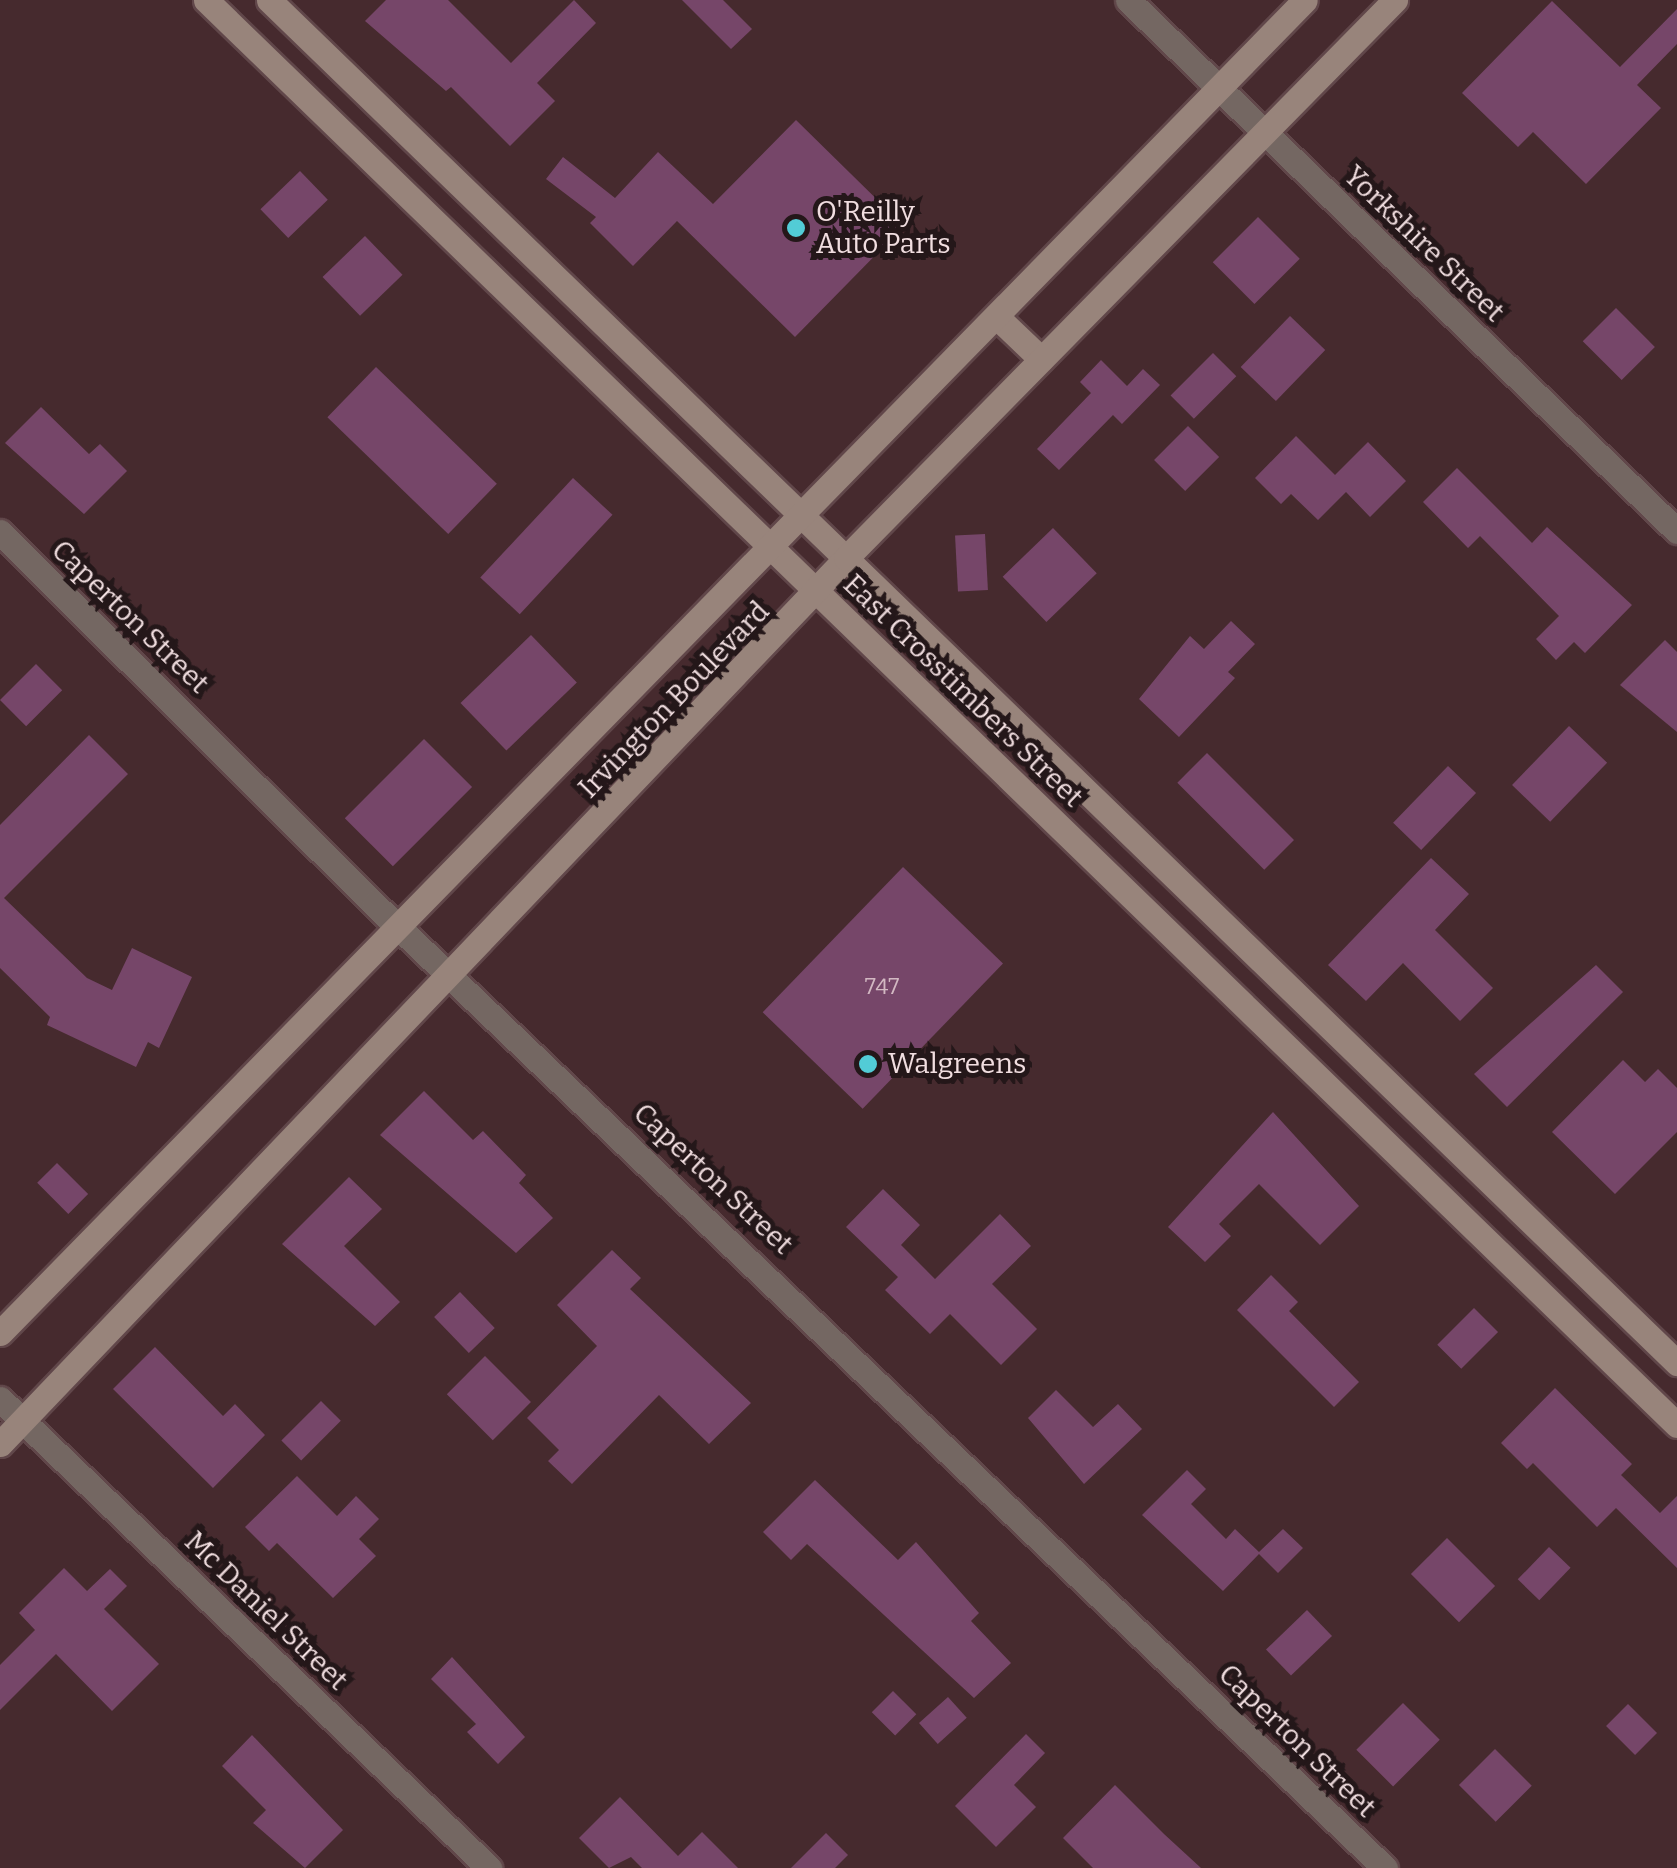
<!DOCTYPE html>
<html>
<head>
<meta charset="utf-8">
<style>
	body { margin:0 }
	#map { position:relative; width:1677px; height:1868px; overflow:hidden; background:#462a2e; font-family:Bitter,serif }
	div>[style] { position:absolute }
	.building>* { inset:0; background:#764669; transform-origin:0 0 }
	.roads { filter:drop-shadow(2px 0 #61474a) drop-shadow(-2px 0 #61474a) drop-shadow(0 2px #61474a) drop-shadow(0 -2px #61474a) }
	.street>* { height:25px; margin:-12.5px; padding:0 12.5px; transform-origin:12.5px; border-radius:12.5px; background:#746762 }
	.secondary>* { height:25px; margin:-12.5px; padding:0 12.5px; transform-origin:12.5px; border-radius:12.5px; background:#98847b }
	.dots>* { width:28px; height:28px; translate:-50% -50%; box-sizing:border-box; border:5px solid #241719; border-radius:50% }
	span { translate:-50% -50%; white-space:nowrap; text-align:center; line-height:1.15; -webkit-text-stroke:10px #241719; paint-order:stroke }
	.number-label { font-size:22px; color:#d2b8c2 }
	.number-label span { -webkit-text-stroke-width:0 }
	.poi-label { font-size:28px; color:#f1dee0 }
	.left { translate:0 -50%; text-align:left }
	.street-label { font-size:28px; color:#f1dee0 }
</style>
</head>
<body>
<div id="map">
	<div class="building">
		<i style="clip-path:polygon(386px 0,448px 0,511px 63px,574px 0,596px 23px,537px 83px,555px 101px,510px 146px,451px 87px,446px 91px,365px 21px)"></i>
		<i style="clip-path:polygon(682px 0,723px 0,752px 29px,731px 49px)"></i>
		<i style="clip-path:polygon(1552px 1px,1620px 67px,1677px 9px,1677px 44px,1637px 85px,1661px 108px,1586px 184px,1533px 132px,1518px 147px,1462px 93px)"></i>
		<i style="clip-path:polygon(796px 120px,904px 226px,795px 337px,677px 221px,633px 266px,590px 223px,596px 217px,546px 179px,563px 157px,615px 198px,658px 152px,713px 204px)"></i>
		<i style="left:300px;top:171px;width:40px;height:55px;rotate:46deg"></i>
		<i style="left:1258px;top:217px;width:59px;height:64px;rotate:45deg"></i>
		<i style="left:365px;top:236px;width:54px;height:59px;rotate:46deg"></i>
		<i style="left:1616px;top:308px;width:55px;height:47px;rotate:45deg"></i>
		<i style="left:1290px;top:316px;width:49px;height:71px;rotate:44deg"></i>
		<i style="left:1213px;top:353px;width:33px;height:60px;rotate:45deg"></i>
		<i style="clip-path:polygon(1101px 360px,1127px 386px,1143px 369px,1160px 385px,1122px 424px,1113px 415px,1059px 470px,1037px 449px,1091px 393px,1080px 382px)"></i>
		<i style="left:376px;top:367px;width:168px;height:70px;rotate:44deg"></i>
		<i style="clip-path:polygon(41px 407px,89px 454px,100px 444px,127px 471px,84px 514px,5px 443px)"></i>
		<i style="left:1188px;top:426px;width:44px;height:48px;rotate:45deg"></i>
		<i style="clip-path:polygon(1296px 436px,1335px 475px,1368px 442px,1406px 481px,1370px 517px,1346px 492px,1318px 520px,1291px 494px,1281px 504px,1255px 478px)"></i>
		<i style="clip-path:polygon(1457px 468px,1532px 543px,1547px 527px,1632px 605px,1585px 653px,1574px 642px,1556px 660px,1536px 639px,1559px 616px,1480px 536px,1468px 548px,1423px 502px)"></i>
		<i style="left:573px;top:478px;width:54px;height:136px;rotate:43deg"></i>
		<i style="left:1053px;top:528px;width:63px;height:70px;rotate:46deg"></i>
		<i style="left:985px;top:534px;width:56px;height:30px;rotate:87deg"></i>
		<i style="clip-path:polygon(1231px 621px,1255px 644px,1228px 672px,1235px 678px,1179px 737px,1139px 699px,1190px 636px,1204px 649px)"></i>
		<i style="left:531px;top:635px;width:66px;height:98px;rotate:46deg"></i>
		<i style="clip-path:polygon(1665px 640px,1677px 652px,1677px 732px,1620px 685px)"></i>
		<i style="left:36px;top:664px;width:37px;height:51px;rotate:45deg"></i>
		<i style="left:1569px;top:726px;width:53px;height:82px;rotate:44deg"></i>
		<i style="clip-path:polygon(89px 735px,128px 774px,4px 898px,87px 978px,112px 990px,132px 948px,192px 977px,159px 1048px,148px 1042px,136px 1067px,47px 1025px,50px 1017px,0 968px,0 825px)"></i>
		<i style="left:424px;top:739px;width:68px;height:112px;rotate:45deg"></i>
		<i style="left:1207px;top:753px;width:123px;height:42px;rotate:45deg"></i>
		<i style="left:1448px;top:766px;width:39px;height:79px;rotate:44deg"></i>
		<i style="clip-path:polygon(1431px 858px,1469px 894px,1435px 930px,1493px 988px,1460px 1021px,1403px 963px,1366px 1001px,1328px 965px)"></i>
		<i style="left:903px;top:867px;width:139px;height:202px;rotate:44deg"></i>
		<i style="clip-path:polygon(1596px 965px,1623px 992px,1507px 1107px,1474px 1074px)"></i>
		<i style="clip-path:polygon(1623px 1060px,1645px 1082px,1658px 1069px,1677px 1088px,1677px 1132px,1615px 1194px,1552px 1132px)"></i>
		<i style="clip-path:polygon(424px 1091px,473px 1140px,483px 1131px,526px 1175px,519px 1183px,553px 1218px,516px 1253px,380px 1135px)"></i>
		<i style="clip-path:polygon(1273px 1112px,1359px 1206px,1320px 1245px,1259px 1184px,1219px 1224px,1231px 1236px,1205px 1262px,1168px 1227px)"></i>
		<i style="left:57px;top:1163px;width:44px;height:28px;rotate:45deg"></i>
		<i style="clip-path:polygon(349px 1177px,382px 1209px,344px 1246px,400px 1302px,375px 1326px,282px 1244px)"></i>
		<i style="clip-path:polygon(883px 1189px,920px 1225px,901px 1245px,935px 1279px,1000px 1214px,1031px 1246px,992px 1284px,1037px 1329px,1001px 1365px,950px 1314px,930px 1334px,885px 1290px,898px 1277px,846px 1227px)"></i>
		<i style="clip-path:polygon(612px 1250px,641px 1278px,630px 1289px,751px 1403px,709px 1444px,659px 1395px,572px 1484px,548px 1461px,559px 1450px,527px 1418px,597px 1346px,557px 1305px)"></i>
		<i style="clip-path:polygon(1271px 1275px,1298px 1302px,1289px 1311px,1359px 1382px,1334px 1407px,1237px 1310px)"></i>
		<i style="left:460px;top:1292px;width:50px;height:36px;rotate:46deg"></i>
		<i style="left:1474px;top:1308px;width:34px;height:52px;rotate:45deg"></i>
		<i style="clip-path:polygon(155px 1347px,223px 1416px,235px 1404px,265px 1435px,213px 1488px,113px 1389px)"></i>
		<i style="left:485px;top:1356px;width:65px;height:54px;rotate:45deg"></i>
		<i style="clip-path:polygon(1555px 1388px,1632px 1464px,1621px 1475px,1660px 1513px,1677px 1496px,1677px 1568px,1616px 1508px,1597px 1527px,1533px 1463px,1527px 1469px,1501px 1443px)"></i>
		<i style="clip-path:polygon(1056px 1390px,1093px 1427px,1118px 1404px,1142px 1429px,1084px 1484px,1028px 1418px)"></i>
		<i style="left:321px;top:1401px;width:28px;height:56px;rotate:45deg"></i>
		<i style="clip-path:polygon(1187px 1470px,1206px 1489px,1191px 1504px,1226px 1539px,1235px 1529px,1259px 1552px,1283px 1529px,1303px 1548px,1278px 1573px,1259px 1554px,1223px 1591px,1142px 1515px)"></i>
		<i style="clip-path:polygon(297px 1476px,337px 1516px,356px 1496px,379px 1519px,359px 1539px,376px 1556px,333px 1598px,277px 1543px,269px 1551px,245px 1527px)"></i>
		<i style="clip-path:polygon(815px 1480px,898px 1560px,916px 1542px,979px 1613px,971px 1621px,1011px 1663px,974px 1698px,807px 1544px,791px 1560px,763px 1532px)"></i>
		<i style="left:1447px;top:1538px;width:68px;height:51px;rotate:45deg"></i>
		<i style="left:1549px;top:1547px;width:30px;height:45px;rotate:44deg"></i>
		<i style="clip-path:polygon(64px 1568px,87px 1591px,110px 1569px,127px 1586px,104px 1609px,159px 1664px,112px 1711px,56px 1654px,0 1710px,0 1665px,35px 1630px,19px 1613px)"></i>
		<i style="left:1307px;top:1610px;width:36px;height:57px;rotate:46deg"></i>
		<i style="clip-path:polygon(452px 1657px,525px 1737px,498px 1764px,467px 1732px,476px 1724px,431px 1679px)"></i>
		<i style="left:893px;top:1691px;width:33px;height:30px;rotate:45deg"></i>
		<i style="left:948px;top:1697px;width:28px;height:39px;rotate:48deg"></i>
		<i style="left:1403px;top:1703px;width:52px;height:66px;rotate:45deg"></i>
		<i style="left:1628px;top:1704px;width:41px;height:31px;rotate:45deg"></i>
		<i style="clip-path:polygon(1026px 1734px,1045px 1753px,1014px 1785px,1036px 1807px,996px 1847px,955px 1806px)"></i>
		<i style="clip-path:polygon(252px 1735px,343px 1830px,305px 1868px,253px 1823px,266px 1810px,222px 1766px)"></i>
		<i style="left:1495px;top:1749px;width:52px;height:51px;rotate:45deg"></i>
		<i style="clip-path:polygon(1115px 1785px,1164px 1834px,1201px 1868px,1093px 1868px,1063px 1838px)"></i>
		<i style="clip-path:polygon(620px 1797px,678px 1856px,702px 1832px,738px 1868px,642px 1868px,631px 1857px,609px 1868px,579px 1838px)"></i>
		<i style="clip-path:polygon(826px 1833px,848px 1855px,835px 1868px,791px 1868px)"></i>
	</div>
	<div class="roads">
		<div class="street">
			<i style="left:1128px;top:0;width:764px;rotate:44.05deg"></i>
			<i style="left:0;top:532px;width:528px;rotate:44.85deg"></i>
			<i style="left:374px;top:904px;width:1397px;rotate:43.64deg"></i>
			<i style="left:0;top:1399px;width:678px;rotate:43.8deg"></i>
		</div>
		<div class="secondary">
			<i style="left:206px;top:0;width:2048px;rotate:44.09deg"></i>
			<i style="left:269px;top:0;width:1960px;rotate:44.07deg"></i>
			<i style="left:997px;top:317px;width:61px;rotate:43.7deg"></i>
			<i style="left:0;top:1333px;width:1865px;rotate:-45.61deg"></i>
			<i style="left:0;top:1444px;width:1225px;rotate:-46.32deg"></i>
			<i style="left:846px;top:558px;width:783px;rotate:-45.47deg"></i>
		</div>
	</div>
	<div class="dots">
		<i style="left:796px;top:228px;background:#52ccd6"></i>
		<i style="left:868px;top:1064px;background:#52ccd6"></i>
	</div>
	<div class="number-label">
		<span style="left:882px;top:987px">747</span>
	</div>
	<div class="poi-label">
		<span class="left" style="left:816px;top:228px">O'Reilly<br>Auto Parts</span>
		<span class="left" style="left:888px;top:1064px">Walgreens</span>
	</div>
	<div class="street-label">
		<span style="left:1424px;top:244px;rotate:44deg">Yorkshire Street</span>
		<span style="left:130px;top:617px;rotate:44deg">Caperton Street</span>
		<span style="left:963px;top:691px;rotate:44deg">East Crosstimbers Street</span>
		<span style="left:674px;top:700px;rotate:-46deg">Irvington Boulevard</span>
		<span style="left:713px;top:1179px;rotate:43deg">Caperton Street</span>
		<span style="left:266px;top:1611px;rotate:44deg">Mc Daniel Street</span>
		<span style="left:1297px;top:1741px;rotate:44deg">Caperton Street</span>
	</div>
</div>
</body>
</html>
